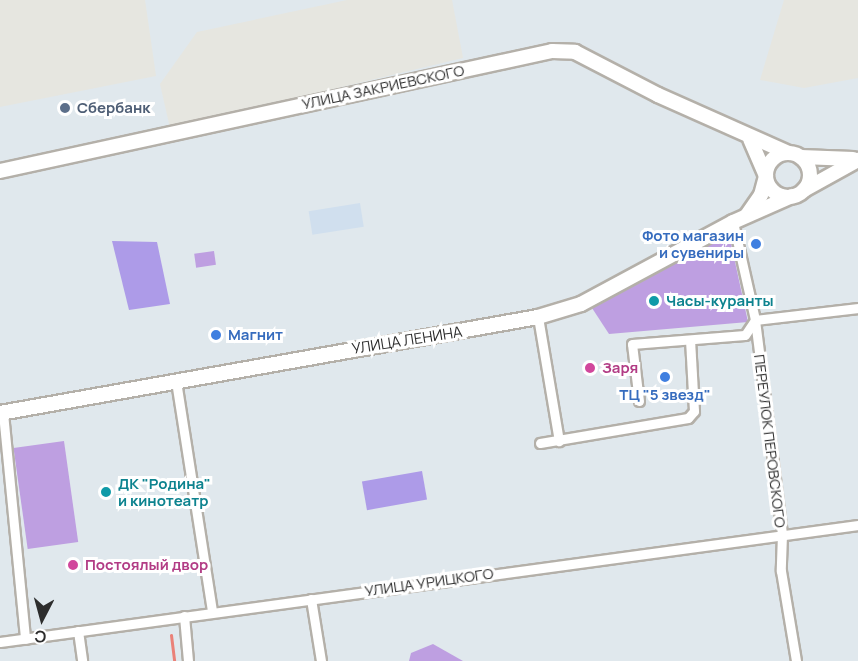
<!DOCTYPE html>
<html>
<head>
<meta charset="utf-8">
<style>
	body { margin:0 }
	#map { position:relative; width:858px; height:661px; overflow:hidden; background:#e0e8ed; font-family:Manrope,sans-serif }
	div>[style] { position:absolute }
	.industrial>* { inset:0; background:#e6e6e0 }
	.education>* { inset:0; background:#d0dfee; transform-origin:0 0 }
	.green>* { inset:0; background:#be9fe1; transform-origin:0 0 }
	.pitch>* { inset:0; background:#ad9be8; transform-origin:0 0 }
	.stream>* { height:3px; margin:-1.5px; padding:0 1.5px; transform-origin:1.5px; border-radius:1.5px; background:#ea8178 }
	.roads { filter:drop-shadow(2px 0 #b4b0a9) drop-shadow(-2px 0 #b4b0a9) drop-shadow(0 2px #b4b0a9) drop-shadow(0 -2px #b4b0a9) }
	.street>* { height:9px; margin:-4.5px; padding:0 4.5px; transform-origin:4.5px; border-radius:4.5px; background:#fff }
	.secondary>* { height:14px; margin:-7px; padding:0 7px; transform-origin:7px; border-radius:7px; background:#fff }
	.secondary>.ring { margin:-7px; padding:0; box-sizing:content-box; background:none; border:14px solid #fff; border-radius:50% }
	.dots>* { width:16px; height:16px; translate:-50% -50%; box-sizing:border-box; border:3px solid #fff; border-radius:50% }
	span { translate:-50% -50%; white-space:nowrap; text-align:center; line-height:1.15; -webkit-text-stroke:6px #fff; paint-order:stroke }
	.street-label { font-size:15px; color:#2d2d2d }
	.service-label { font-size:15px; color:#4e5e75; font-weight:700 }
	.left { translate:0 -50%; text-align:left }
	.shop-label { font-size:15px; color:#366cbe; font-weight:700 }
	.right { translate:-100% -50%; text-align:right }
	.culture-label { font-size:15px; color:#0d838f; font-weight:700 }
	.hotel-label { font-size:15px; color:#b23c85; font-weight:700 }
	.north { position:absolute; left:12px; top:589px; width:60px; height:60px; -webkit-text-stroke:4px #fff; paint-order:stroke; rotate:186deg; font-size:16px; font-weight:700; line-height:24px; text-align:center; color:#2d2d2d }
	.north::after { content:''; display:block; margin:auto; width:21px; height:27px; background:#2d2d2d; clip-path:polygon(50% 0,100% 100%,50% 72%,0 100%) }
</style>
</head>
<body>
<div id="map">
	<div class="industrial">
		<i style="clip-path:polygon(0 0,145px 0,156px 76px,0 107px)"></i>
		<i style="clip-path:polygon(347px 0,452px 0,463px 58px,170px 128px,160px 84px,197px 32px)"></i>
		<i style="clip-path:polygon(784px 0,858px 0,858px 78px,804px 88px,760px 80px)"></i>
	</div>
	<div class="education">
		<i style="left:360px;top:203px;width:24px;height:52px;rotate:81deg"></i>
	</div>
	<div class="green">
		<i style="clip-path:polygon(729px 234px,748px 322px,609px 334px,592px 308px)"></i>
		<i style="left:214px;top:251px;width:14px;height:20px;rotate:82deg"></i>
		<i style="left:64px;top:441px;width:102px;height:51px;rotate:82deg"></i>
		<i style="clip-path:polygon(433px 644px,463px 661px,409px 661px,411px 653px)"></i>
	</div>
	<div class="pitch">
		<i style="clip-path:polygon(112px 241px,157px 242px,170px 304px,129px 310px)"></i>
		<i style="left:422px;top:471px;width:29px;height:61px;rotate:80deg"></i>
	</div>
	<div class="stream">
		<i style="left:171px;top:635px;width:26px;rotate:83deg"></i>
	</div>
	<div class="roads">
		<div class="street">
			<i style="left:733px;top:222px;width:100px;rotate:77.3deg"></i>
			<i style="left:755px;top:320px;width:216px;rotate:82.8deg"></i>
			<i style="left:782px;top:534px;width:37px;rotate:92deg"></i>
			<i style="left:781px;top:571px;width:91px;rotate:80.5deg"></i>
			<i style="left:538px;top:317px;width:126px;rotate:80.4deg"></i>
			<i style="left:176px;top:381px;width:234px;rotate:81.1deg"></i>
			<i style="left:639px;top:401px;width:57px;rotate:-97deg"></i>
			<i style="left:632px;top:344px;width:113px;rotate:-4.6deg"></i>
			<i style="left:745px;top:335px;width:18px;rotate:-56deg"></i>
			<i style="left:755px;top:320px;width:104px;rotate:-6.6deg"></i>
			<i style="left:3px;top:413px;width:227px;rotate:84.4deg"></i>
			<i style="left:540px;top:443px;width:150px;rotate:-9.6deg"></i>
			<i style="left:688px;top:418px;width:9px;rotate:-49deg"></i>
			<i style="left:694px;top:411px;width:71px;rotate:-93.2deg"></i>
			<i style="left:311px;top:599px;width:63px;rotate:80.8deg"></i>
			<i style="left:184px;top:616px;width:45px;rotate:84.9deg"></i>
			<i style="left:78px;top:631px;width:30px;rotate:82deg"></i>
			<i style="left:0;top:642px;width:866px;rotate:-7.77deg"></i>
		</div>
		<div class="secondary">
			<i class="ring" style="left:766px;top:153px;width:30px;height:30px"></i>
			<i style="left:801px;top:157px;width:52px;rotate:2.2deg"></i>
			<i style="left:0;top:171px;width:565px;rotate:-12.26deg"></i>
			<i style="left:552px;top:51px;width:23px;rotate:2deg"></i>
			<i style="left:575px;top:52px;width:93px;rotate:27.4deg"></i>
			<i style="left:658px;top:95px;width:142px;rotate:24deg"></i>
			<i style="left:804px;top:190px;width:62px;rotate:-29.1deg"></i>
			<i style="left:747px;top:215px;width:24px;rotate:-55deg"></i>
			<i style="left:761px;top:195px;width:20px;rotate:-75deg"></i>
			<i style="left:766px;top:176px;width:40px;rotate:-113.4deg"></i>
			<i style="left:0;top:413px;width:546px;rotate:-10.12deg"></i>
			<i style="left:538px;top:317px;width:45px;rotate:-16.8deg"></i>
			<i style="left:581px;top:304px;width:173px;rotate:-28.3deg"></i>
			<i style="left:733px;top:222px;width:64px;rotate:-23.8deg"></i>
		</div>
	</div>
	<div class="dots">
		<i style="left:65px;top:108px;background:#5c6f8a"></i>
		<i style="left:756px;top:244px;background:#3f7fe0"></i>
		<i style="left:654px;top:301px;background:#0f9aa8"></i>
		<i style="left:216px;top:335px;background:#3f7fe0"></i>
		<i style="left:590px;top:368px;background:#d1479c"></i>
		<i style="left:665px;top:377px;background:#3f7fe0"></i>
		<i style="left:106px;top:492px;background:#0f9aa8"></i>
		<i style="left:73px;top:565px;background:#d1479c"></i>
	</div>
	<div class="street-label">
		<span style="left:383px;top:87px;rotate:-12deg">УЛИЦА ЗАКРИЕВСКОГО</span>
		<span style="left:407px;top:340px;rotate:-9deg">УЛИЦА ЛЕНИНА</span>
		<span style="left:770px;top:441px;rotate:83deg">ПЕРЕУЛОК ПЕРОВСКОГО</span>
		<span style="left:429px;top:582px;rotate:-8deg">УЛИЦА УРИЦКОГО</span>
	</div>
	<div class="service-label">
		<span class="left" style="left:77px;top:108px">Сбербанк</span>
	</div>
	<div class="shop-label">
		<span class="right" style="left:744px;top:244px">Фото магазин<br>и сувениры</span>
		<span class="left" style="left:228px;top:335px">Магнит</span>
		<span style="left:665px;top:395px">ТЦ "5 звезд"</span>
	</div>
	<div class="culture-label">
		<span class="left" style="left:666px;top:301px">Часы-куранты</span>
		<span class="left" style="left:118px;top:492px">ДК "Родина"<br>и кинотеатр</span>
	</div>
	<div class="hotel-label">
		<span class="left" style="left:602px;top:368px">Заря</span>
		<span class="left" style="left:85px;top:565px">Постоялый двор</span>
	</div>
	<div class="north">С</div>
</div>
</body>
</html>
